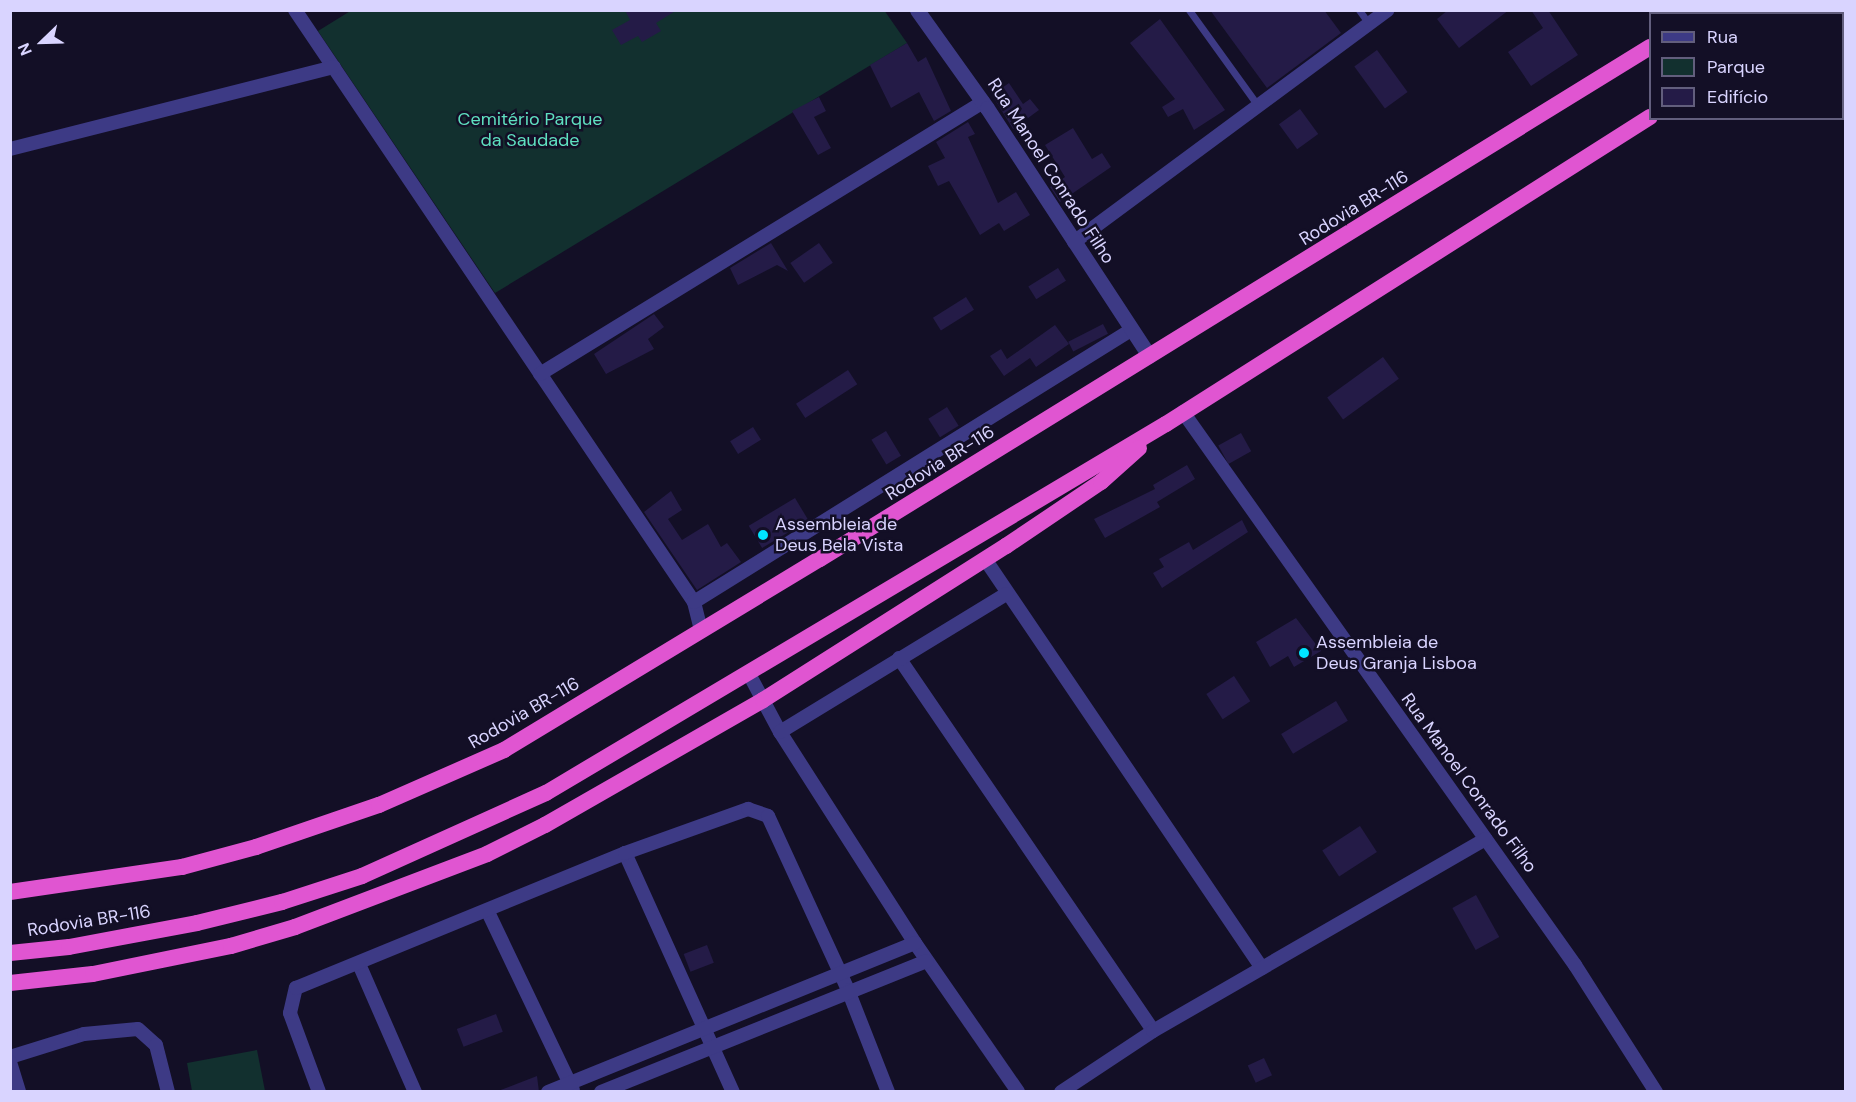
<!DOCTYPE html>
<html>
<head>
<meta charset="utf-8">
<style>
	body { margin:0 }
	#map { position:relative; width:1856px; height:1102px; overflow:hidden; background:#130f26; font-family:"DM Sans",sans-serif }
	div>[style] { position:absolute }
	.green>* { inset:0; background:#12302f }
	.building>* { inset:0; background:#241b47; transform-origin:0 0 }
	.service>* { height:7px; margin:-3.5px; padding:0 3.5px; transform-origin:3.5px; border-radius:3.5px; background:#3d3a85 }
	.minor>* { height:14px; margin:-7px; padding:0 7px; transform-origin:7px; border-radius:7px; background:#3d3a85 }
	.tertiary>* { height:15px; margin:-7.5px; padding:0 7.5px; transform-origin:7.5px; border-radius:7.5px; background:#3d3a85 }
	.trunk>* { height:16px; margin:-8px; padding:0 8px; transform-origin:8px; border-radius:8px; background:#e055d1 }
	.dots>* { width:16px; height:16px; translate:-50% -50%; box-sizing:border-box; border:3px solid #130f26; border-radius:50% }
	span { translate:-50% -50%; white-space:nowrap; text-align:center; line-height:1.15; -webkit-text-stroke:5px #130f26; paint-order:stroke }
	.park-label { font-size:18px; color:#5fe0c0 }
	.street-label { font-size:18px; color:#d9d4ff }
	.poi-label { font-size:18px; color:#d9d4ff }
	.left { translate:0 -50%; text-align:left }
	.frame { position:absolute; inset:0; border:12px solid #d9d4ff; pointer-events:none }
	.legend { position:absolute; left:1649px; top:12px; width:195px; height:108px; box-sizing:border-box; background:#130f26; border:2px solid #625e7d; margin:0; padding:8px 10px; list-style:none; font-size:18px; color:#d9d4ff }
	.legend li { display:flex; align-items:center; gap:12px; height:30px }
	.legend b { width:30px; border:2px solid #625e7d }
	.north { position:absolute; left:12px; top:12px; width:60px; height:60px; -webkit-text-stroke:4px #130f26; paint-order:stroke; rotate:247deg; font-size:16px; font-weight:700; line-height:24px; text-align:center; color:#d9d4ff }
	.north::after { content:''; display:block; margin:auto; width:21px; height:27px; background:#d9d4ff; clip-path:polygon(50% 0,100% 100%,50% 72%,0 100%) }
</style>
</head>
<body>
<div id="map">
	<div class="green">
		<i style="clip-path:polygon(352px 10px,884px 10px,907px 43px,495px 293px,318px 31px)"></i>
		<i style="clip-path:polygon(257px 1050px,265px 1091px,192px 1091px,187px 1063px)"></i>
	</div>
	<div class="building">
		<i style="clip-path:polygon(625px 10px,677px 10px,656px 23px,661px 31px,642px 42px,638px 36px,621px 45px,612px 30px,630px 20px)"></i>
		<i style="clip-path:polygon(1210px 10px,1324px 10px,1341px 33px,1267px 88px)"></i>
		<i style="clip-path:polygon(1448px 10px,1509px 10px,1459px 48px,1437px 19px)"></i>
		<i style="clip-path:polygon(1531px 10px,1548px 10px,1578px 55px,1531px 86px,1508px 52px,1543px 28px)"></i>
		<i style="clip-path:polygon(1160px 19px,1225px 110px,1194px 130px,1183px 109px,1168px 117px,1162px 107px,1175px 99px,1130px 43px)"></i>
		<i style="clip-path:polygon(907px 43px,918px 62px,926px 57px,951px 111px,934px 121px,919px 92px,891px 108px,870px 65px)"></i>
		<i style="left:1377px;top:50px;width:52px;height:28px;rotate:54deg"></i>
		<i style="clip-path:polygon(1009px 83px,1023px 104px,1030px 99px,1039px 110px,1013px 129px,992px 95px)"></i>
		<i style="clip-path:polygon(819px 97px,826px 111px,814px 117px,831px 148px,818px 155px,792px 111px)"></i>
		<i style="left:1300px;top:109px;width:31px;height:26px;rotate:54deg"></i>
		<i style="clip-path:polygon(968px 122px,975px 134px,968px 137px,998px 203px,1016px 192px,1030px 215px,1004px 231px,999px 223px,980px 235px,949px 181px,938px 186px,928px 166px,945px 158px,936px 142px)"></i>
		<i style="clip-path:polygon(1073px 128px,1092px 159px,1102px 153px,1111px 167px,1060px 202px,1050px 187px,1065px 177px,1045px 145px)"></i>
		<i style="clip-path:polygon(771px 243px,788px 271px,777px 265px,738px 285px,730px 268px)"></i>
		<i style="left:819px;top:243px;width:24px;height:35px;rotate:55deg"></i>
		<i style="left:1058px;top:268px;width:15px;height:35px;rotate:58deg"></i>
		<i style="left:966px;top:297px;width:15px;height:39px;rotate:58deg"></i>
		<i style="clip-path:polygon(654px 314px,664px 327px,648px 339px,654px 349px,606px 374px,594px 354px)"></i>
		<i style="left:1103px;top:324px;width:11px;height:39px;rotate:63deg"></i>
		<i style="clip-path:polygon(1055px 325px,1069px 344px,1036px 367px,1030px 358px,1004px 376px,990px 356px,1001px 349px,1007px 359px)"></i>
		<i style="left:1383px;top:357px;width:27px;height:69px;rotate:54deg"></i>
		<i style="left:848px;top:370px;width:17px;height:62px;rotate:57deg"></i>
		<i style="left:947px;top:407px;width:22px;height:22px;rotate:58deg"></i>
		<i style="left:753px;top:427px;width:15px;height:27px;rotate:58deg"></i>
		<i style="left:886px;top:431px;width:29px;height:17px;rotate:59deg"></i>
		<i style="left:1241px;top:433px;width:21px;height:26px;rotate:61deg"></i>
		<i style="clip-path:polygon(1187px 465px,1195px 479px,1157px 502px,1160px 507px,1105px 538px,1094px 519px,1155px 489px,1153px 485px)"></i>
		<i style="clip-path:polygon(671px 491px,682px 510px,668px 519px,682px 540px,708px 524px,721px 547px,727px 543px,741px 562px,697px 590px,644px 512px)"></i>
		<i style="left:795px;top:498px;width:26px;height:54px;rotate:59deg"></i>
		<i style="clip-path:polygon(1242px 520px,1248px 532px,1162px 588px,1153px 573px,1164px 567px,1159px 559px,1189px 542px,1193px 550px)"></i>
		<i style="clip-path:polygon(1296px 618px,1321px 651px,1294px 667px,1288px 656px,1270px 667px,1256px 642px)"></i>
		<i style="left:1234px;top:676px;width:30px;height:33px;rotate:57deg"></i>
		<i style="left:1336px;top:701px;width:23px;height:64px;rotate:59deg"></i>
		<i style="left:1360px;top:826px;width:31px;height:45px;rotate:57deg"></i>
		<i style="left:1476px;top:895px;width:48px;height:27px;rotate:61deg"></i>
		<i style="left:707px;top:945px;width:19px;height:25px;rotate:69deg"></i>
		<i style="left:496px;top:1014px;width:19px;height:42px;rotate:69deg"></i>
		<i style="left:1264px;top:1058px;width:19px;height:18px;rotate:65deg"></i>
		<i style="clip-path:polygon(537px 1076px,539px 1092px,498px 1092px,498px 1091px)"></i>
	</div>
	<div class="service">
		<i style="left:1189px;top:10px;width:120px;rotate:54.2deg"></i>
		<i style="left:1359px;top:10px;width:17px;rotate:54deg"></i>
	</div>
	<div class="minor">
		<i style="left:295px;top:10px;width:714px;rotate:56.02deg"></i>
		<i style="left:694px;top:602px;width:30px;rotate:76deg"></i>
		<i style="left:10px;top:149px;width:334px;rotate:-14.2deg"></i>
		<i style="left:1074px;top:242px;width:390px;rotate:-36.5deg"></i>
		<i style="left:540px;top:374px;width:520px;rotate:-31.55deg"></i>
		<i style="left:1183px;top:412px;width:678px;rotate:54.67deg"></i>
		<i style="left:1575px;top:965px;width:151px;rotate:57.5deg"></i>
		<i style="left:985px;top:559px;width:494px;rotate:55.9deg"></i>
		<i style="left:694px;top:602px;width:515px;rotate:-31.9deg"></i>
		<i style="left:899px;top:658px;width:451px;rotate:55.7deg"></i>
		<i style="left:749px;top:674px;width:66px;rotate:61.9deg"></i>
		<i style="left:780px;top:732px;width:250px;rotate:57.4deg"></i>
		<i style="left:915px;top:943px;width:181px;rotate:55.3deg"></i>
		<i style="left:780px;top:732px;width:265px;rotate:-31.4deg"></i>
		<i style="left:625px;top:853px;width:262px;rotate:65.7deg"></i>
		<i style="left:488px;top:912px;width:197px;rotate:64.5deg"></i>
		<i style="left:359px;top:964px;width:140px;rotate:66.4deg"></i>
		<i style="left:10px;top:1057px;width:77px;rotate:-17.3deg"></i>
		<i style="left:84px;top:1034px;width:54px;rotate:-5.3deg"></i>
		<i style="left:138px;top:1029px;width:24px;rotate:42deg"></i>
		<i style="left:156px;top:1045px;width:49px;rotate:75.7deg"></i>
		<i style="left:10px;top:1062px;width:31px;rotate:73deg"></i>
		<i style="left:319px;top:1092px;width:84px;rotate:-110.2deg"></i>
		<i style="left:290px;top:1013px;width:26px;rotate:-77deg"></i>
		<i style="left:296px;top:988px;width:356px;rotate:-22.3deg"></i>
		<i style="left:625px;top:853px;width:131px;rotate:-19.7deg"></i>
		<i style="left:748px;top:809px;width:21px;rotate:19deg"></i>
		<i style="left:768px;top:816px;width:192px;rotate:65.3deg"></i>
		<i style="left:848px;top:990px;width:110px;rotate:68.6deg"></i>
		<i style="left:548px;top:1092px;width:396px;rotate:-22.1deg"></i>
		<i style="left:601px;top:1092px;width:351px;rotate:-21.9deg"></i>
		<i style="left:1061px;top:1092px;width:110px;rotate:-33.5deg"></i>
		<i style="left:1153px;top:1031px;width:384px;rotate:-30deg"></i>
	</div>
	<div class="tertiary">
		<i style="left:917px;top:10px;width:120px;rotate:54.5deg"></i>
		<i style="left:987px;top:108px;width:296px;rotate:56.8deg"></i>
	</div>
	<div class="trunk">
		<i style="left:1705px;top:14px;width:6px;rotate:-45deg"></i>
		<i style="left:1818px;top:14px;width:6px;rotate:-39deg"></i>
		<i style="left:10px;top:892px;width:174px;rotate:-8.3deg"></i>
		<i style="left:182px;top:867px;width:77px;rotate:-15.1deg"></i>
		<i style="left:256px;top:847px;width:130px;rotate:-18.9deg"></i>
		<i style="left:379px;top:805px;width:137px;rotate:-23.7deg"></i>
		<i style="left:504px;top:750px;width:369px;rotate:-31.2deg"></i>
		<i style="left:820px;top:559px;width:975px;rotate:-31.67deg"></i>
		<i style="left:10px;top:953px;width:59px;rotate:-5.8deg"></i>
		<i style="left:69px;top:947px;width:130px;rotate:-10.6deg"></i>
		<i style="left:197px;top:923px;width:88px;rotate:-13.9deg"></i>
		<i style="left:282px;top:902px;width:84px;rotate:-18deg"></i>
		<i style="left:362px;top:876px;width:202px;rotate:-24.3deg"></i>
		<i style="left:546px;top:793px;width:721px;rotate:-30.76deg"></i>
		<i style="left:1166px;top:424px;width:573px;rotate:-32.39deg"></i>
		<i style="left:10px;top:983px;width:83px;rotate:-6.2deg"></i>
		<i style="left:93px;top:974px;width:141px;rotate:-11.5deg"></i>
		<i style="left:231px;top:946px;width:67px;rotate:-16.5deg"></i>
		<i style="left:295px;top:927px;width:205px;rotate:-20.8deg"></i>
		<i style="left:487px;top:854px;width:65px;rotate:-26.6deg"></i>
		<i style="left:545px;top:825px;width:251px;rotate:-29.8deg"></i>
		<i style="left:763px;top:700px;width:288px;rotate:-32.4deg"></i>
		<i style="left:1006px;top:546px;width:115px;rotate:-34deg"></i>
		<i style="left:1101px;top:482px;width:51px;rotate:-41.8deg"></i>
	</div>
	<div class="dots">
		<i style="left:763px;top:535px;background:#00e5ff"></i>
		<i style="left:1304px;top:653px;background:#00e5ff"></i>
	</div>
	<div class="park-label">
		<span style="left:530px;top:130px">Cemitério Parque<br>da Saudade</span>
	</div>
	<div class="street-label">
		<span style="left:1051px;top:171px;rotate:57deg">Rua Manoel Conrado Filho</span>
		<span style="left:1354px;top:208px;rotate:-32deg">Rodovia BR-116</span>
		<span style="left:940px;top:463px;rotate:-32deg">Rodovia BR-116</span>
		<span style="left:524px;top:713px;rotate:-30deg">Rodovia BR-116</span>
		<span style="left:1469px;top:783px;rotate:54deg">Rua Manoel Conrado Filho</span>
		<span style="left:89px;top:921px;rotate:-9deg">Rodovia BR-116</span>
	</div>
	<div class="poi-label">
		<span class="left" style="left:775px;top:535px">Assembleia de<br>Deus Bela Vista</span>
		<span class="left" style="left:1316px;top:653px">Assembleia de<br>Deus Granja Lisboa</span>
	</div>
	<div class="frame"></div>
	<ul class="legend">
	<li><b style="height:8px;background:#3d3a85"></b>Rua</li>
	<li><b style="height:16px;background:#12302f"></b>Parque</li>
	<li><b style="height:16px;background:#241b47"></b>Edifício</li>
	</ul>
	<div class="north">N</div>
</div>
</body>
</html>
